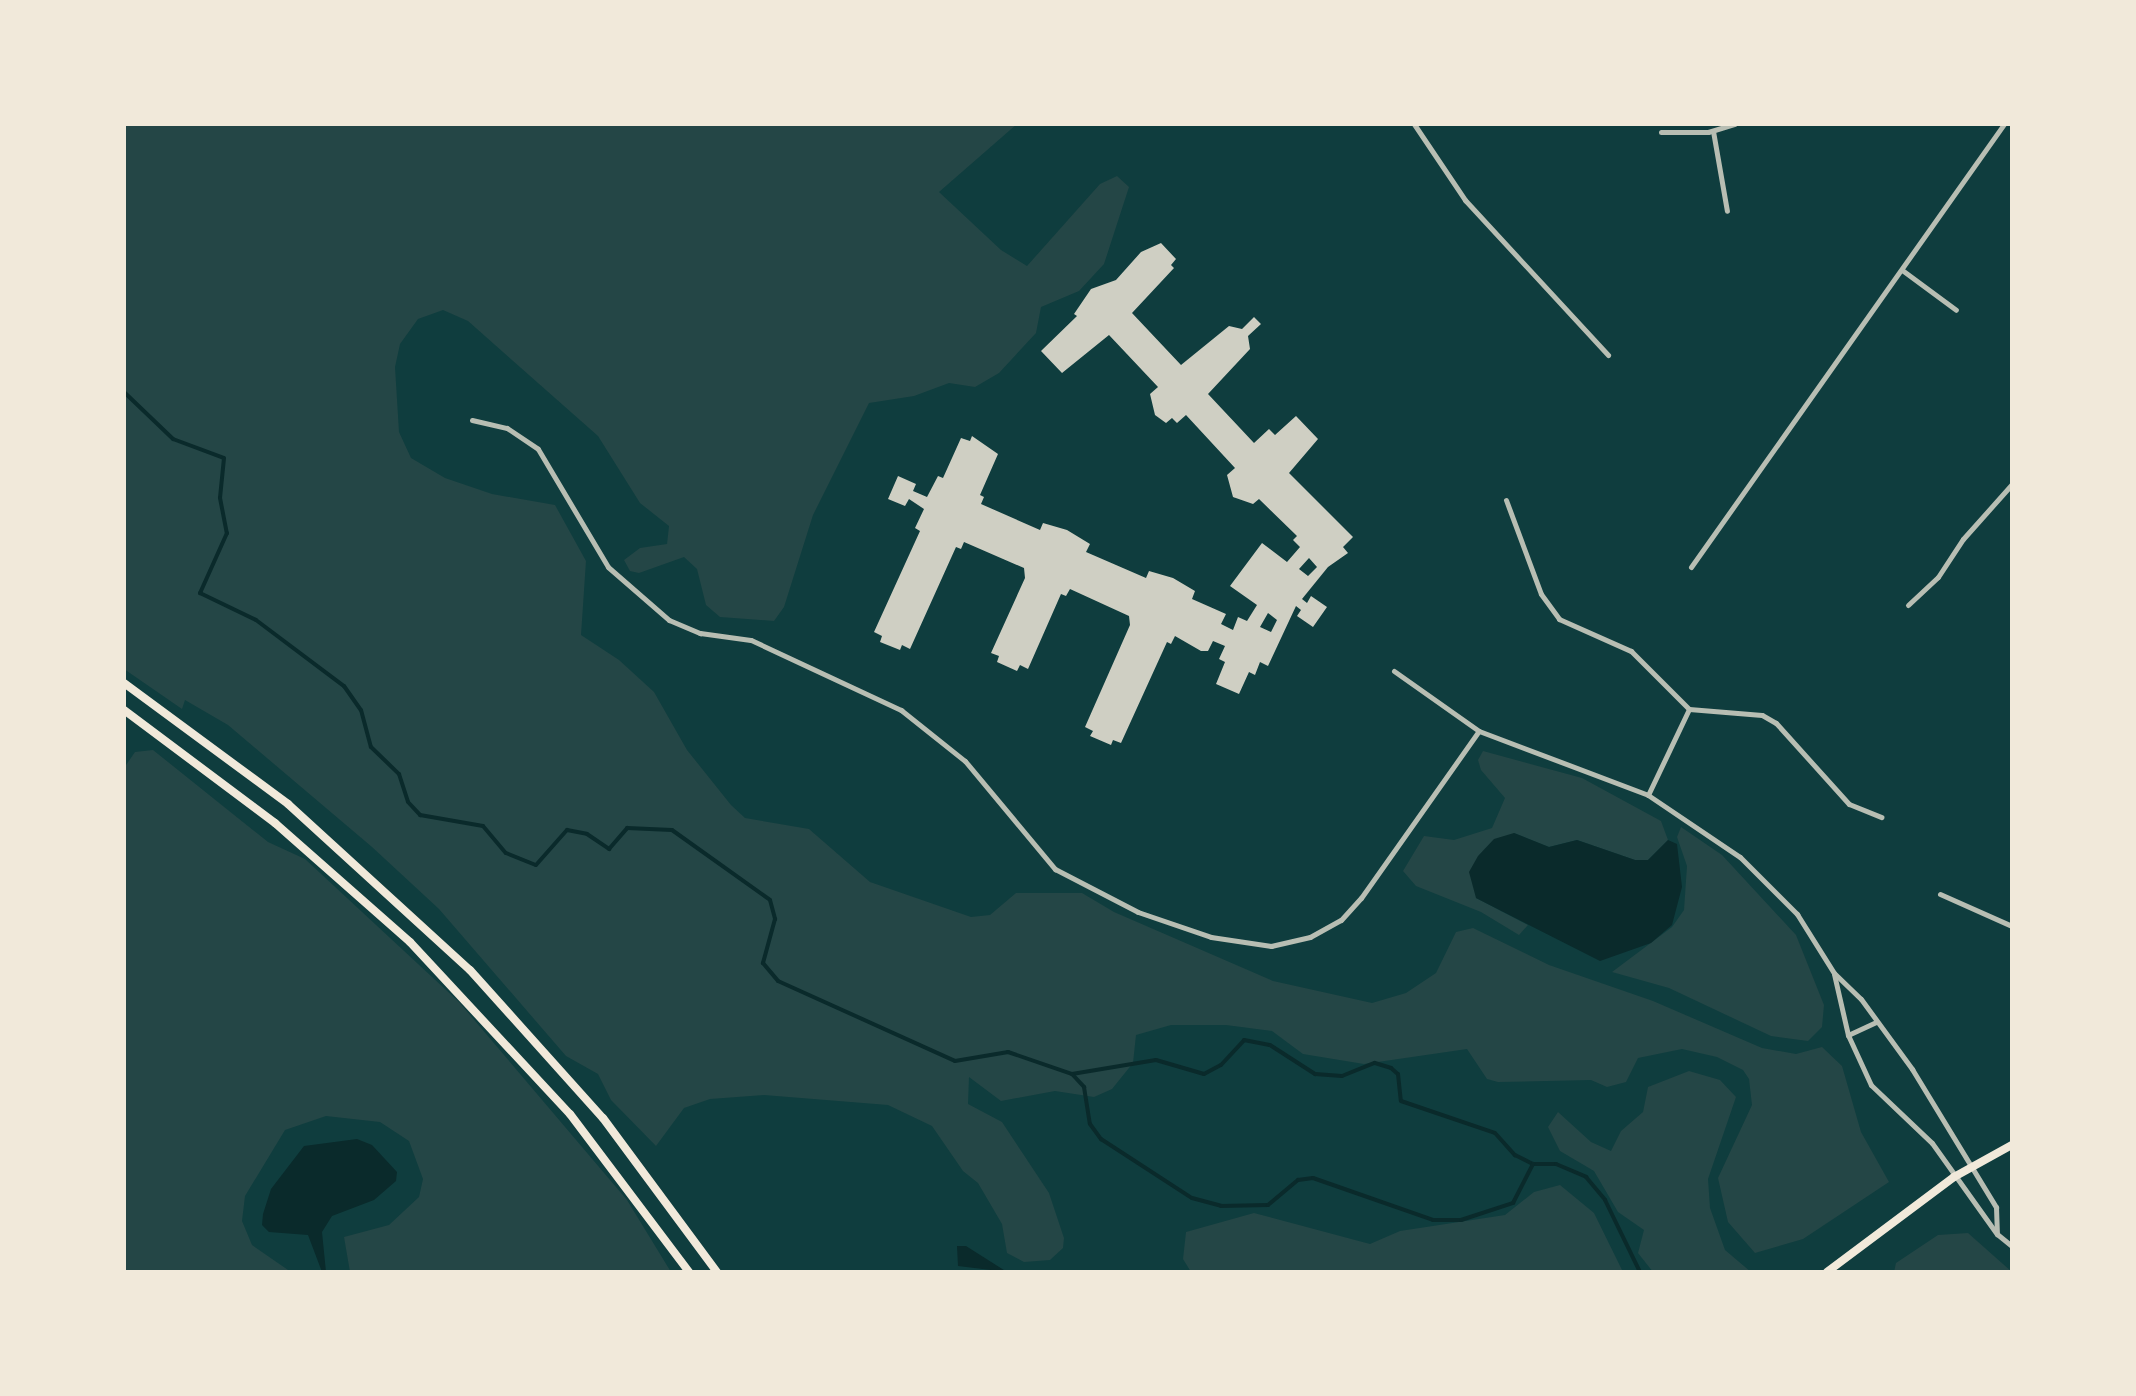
<!DOCTYPE html>
<html>
<head>
<meta charset="utf-8">
<style>
	body { margin:0 }
	#map { position:relative; width:2136px; height:1396px; overflow:hidden; background:#0f3d3e; font-family:"IBM Plex Serif",serif }
	div>[style] { position:absolute }
	.green>* { inset:0; background:#244646 }
	.water>* { inset:0; background:#0a2a2b }
	.stream>* { height:4px; margin:-2px; padding:0 2px; transform-origin:2px; border-radius:2px; background:#0a2a2b }
	.building>* { inset:0; background:#cfcfc3 }
	.minor>* { height:5px; margin:-2.5px; padding:0 2.5px; transform-origin:2.5px; border-radius:2.5px; background:#b8beb3 }
	.secondary>* { height:8px; margin:-4px; padding:0 4px; transform-origin:4px; border-radius:4px; background:#f1e9da }
	.primary>* { height:8px; margin:-4px; padding:0 4px; transform-origin:4px; border-radius:4px; background:#f1e9da }
	span { translate:-50% -50%; white-space:nowrap; text-align:center; line-height:1.15; -webkit-text-stroke:6px #f1e9da; paint-order:stroke }
	.frame { position:absolute; inset:0; border:126px solid #f1e9da; pointer-events:none }
</style>
</head>
<body>
<div id="map">
	<div class="green">
		<i style="clip-path:polygon(124px 124px,1017px 124px,939px 192px,1001px 250px,1027px 266px,1100px 184px,1117px 176px,1129px 187px,1104px 264px,1079px 291px,1041px 307px,1036px 333px,999px 373px,975px 387px,949px 383px,914px 396px,869px 403px,813px 515px,784px 607px,774px 621px,720px 617px,706px 605px,697px 569px,684px 557px,639px 573px,630px 571px,624px 560px,640px 548px,667px 544px,669px 526px,640px 503px,598px 436px,468px 321px,443px 310px,418px 319px,400px 344px,395px 367px,399px 432px,411px 458px,445px 478px,492px 494px,555px 505px,586px 561px,581px 635px,619px 660px,654px 692px,687px 750px,731px 805px,745px 818px,809px 829px,870px 882px,971px 917px,990px 915px,1016px 893px,1082px 893px,1114px 912px,1273px 981px,1372px 1003px,1406px 993px,1436px 973px,1456px 932px,1473px 928px,1549px 965px,1653px 1001px,1762px 1048px,1796px 1054px,1822px 1047px,1842px 1066px,1861px 1132px,1889px 1182px,1803px 1239px,1755px 1253px,1728px 1222px,1718px 1178px,1752px 1105px,1749px 1079px,1743px 1070px,1717px 1057px,1682px 1049px,1638px 1058px,1626px 1082px,1607px 1087px,1591px 1080px,1498px 1082px,1487px 1079px,1467px 1049px,1364px 1064px,1303px 1054px,1272px 1031px,1226px 1025px,1171px 1025px,1136px 1035px,1133px 1063px,1112px 1089px,1094px 1097px,1055px 1091px,1001px 1101px,969px 1077px,968px 1104px,1002px 1122px,1049px 1193px,1064px 1238px,1063px 1248px,1050px 1260px,1024px 1262px,1007px 1253px,1002px 1224px,978px 1183px,963px 1171px,932px 1126px,888px 1105px,764px 1095px,710px 1099px,684px 1108px,656px 1146px,611px 1100px,598px 1074px,566px 1056px,439px 909px,372px 847px,228px 725px,185px 700px,182px 709px,124px 669px)"></i>
		<i style="clip-path:polygon(153px 750px,268px 842px,305px 859px,459px 1002px,627px 1200px,671px 1272px,350px 1272px,344px 1237px,389px 1225px,419px 1197px,423px 1179px,409px 1141px,380px 1122px,326px 1116px,285px 1130px,245px 1196px,242px 1221px,252px 1245px,291px 1272px,124px 1272px,124px 768px,135px 752px)"></i>
		<i style="clip-path:polygon(1483px 751px,1582px 778px,1661px 821px,1668px 840px,1648px 860px,1635px 860px,1577px 840px,1549px 847px,1514px 833px,1476px 898px,1528px 925px,1519px 935px,1481px 912px,1416px 886px,1403px 871px,1424px 836px,1454px 840px,1492px 828px,1505px 798px,1481px 770px,1478px 760px)"></i>
		<i style="clip-path:polygon(1681px 827px,1722px 855px,1796px 935px,1824px 1005px,1822px 1027px,1808px 1041px,1771px 1036px,1669px 988px,1612px 972px,1672px 927px,1684px 910px,1687px 866px,1677px 837px)"></i>
		<i style="clip-path:polygon(1689px 1071px,1720px 1080px,1736px 1097px,1708px 1179px,1710px 1208px,1725px 1250px,1751px 1272px,1653px 1272px,1638px 1253px,1644px 1230px,1618px 1212px,1594px 1171px,1560px 1151px,1548px 1127px,1558px 1112px,1591px 1142px,1611px 1151px,1621px 1131px,1643px 1112px,1648px 1087px)"></i>
		<i style="clip-path:polygon(1560px 1185px,1594px 1213px,1623px 1272px,1191px 1272px,1183px 1259px,1186px 1232px,1254px 1213px,1370px 1244px,1400px 1231px,1505px 1215px,1534px 1192px)"></i>
		<i style="clip-path:polygon(1968px 1233px,2012px 1272px,1894px 1272px,1896px 1263px,1938px 1235px)"></i>
	</div>
	<div class="water">
		<i style="clip-path:polygon(1514px 833px,1549px 847px,1577px 840px,1635px 860px,1648px 860px,1668px 840px,1677px 844px,1682px 887px,1672px 925px,1651px 943px,1600px 961px,1476px 898px,1469px 872px,1478px 856px,1494px 839px)"></i>
		<i style="clip-path:polygon(357px 1139px,372px 1145px,397px 1172px,396px 1181px,374px 1200px,332px 1216px,322px 1232px,326px 1272px,322px 1272px,308px 1235px,269px 1232px,262px 1225px,263px 1214px,271px 1189px,304px 1146px)"></i>
		<i style="clip-path:polygon(957px 1246px,966px 1246px,1007px 1272px,958px 1266px)"></i>
	</div>
	<div class="stream">
		<i style="left:124px;top:392px;width:68px;rotate:43.8deg"></i>
		<i style="left:173px;top:439px;width:54px;rotate:20.4deg"></i>
		<i style="left:224px;top:458px;width:40px;rotate:95.7deg"></i>
		<i style="left:220px;top:498px;width:36px;rotate:79deg"></i>
		<i style="left:227px;top:533px;width:66px;rotate:114.2deg"></i>
		<i style="left:200px;top:593px;width:62px;rotate:25.7deg"></i>
		<i style="left:256px;top:620px;width:110px;rotate:36.9deg"></i>
		<i style="left:344px;top:686px;width:29px;rotate:55deg"></i>
		<i style="left:361px;top:710px;width:38px;rotate:75deg"></i>
		<i style="left:371px;top:747px;width:39px;rotate:44deg"></i>
		<i style="left:399px;top:774px;width:29px;rotate:72deg"></i>
		<i style="left:408px;top:802px;width:18px;rotate:47deg"></i>
		<i style="left:420px;top:815px;width:64px;rotate:9.9deg"></i>
		<i style="left:483px;top:826px;width:35px;rotate:50deg"></i>
		<i style="left:506px;top:853px;width:32px;rotate:22deg"></i>
		<i style="left:536px;top:865px;width:47px;rotate:-48.5deg"></i>
		<i style="left:567px;top:830px;width:20px;rotate:11deg"></i>
		<i style="left:587px;top:834px;width:27px;rotate:34deg"></i>
		<i style="left:609px;top:849px;width:28px;rotate:-49deg"></i>
		<i style="left:627px;top:828px;width:45px;rotate:2.5deg"></i>
		<i style="left:672px;top:830px;width:120px;rotate:35.5deg"></i>
		<i style="left:770px;top:900px;width:20px;rotate:75deg"></i>
		<i style="left:775px;top:919px;width:46px;rotate:105.3deg"></i>
		<i style="left:763px;top:963px;width:23px;rotate:50deg"></i>
		<i style="left:778px;top:981px;width:194px;rotate:24.3deg"></i>
		<i style="left:955px;top:1061px;width:54px;rotate:-9.6deg"></i>
		<i style="left:1008px;top:1052px;width:68px;rotate:19deg"></i>
		<i style="left:1072px;top:1074px;width:85px;rotate:-9.5deg"></i>
		<i style="left:1156px;top:1060px;width:50px;rotate:16.3deg"></i>
		<i style="left:1204px;top:1074px;width:19px;rotate:-28deg"></i>
		<i style="left:1221px;top:1065px;width:34px;rotate:-47deg"></i>
		<i style="left:1244px;top:1040px;width:26px;rotate:11deg"></i>
		<i style="left:1270px;top:1045px;width:54px;rotate:32.8deg"></i>
		<i style="left:1315px;top:1074px;width:27px;rotate:4deg"></i>
		<i style="left:1342px;top:1076px;width:35px;rotate:-22deg"></i>
		<i style="left:1375px;top:1063px;width:17px;rotate:17deg"></i>
		<i style="left:1391px;top:1068px;width:9px;rotate:41deg"></i>
		<i style="left:1398px;top:1074px;width:27px;rotate:84deg"></i>
		<i style="left:1401px;top:1101px;width:99px;rotate:18.8deg"></i>
		<i style="left:1495px;top:1133px;width:30px;rotate:48deg"></i>
		<i style="left:1515px;top:1155px;width:20px;rotate:27deg"></i>
		<i style="left:1533px;top:1164px;width:23px"></i>
		<i style="left:1556px;top:1164px;width:33px;rotate:23deg"></i>
		<i style="left:1586px;top:1177px;width:30px;rotate:50deg"></i>
		<i style="left:1605px;top:1200px;width:80px;rotate:64.1deg"></i>
		<i style="left:1072px;top:1074px;width:18px;rotate:47deg"></i>
		<i style="left:1084px;top:1087px;width:37px;rotate:81deg"></i>
		<i style="left:1090px;top:1124px;width:19px;rotate:54deg"></i>
		<i style="left:1101px;top:1139px;width:108px;rotate:33deg"></i>
		<i style="left:1192px;top:1198px;width:30px;rotate:15deg"></i>
		<i style="left:1221px;top:1206px;width:47px;rotate:-1.2deg"></i>
		<i style="left:1268px;top:1205px;width:39px;rotate:-40deg"></i>
		<i style="left:1298px;top:1180px;width:15px;rotate:-8deg"></i>
		<i style="left:1313px;top:1178px;width:127px;rotate:19.3deg"></i>
		<i style="left:1433px;top:1220px;width:28px"></i>
		<i style="left:1461px;top:1220px;width:55px;rotate:-18.1deg"></i>
		<i style="left:1513px;top:1203px;width:44px;rotate:-62.9deg"></i>
	</div>
	<div class="building">
		<i style="clip-path:polygon(evenodd,1161px 243px,1176px 259px,1171px 265px,1174px 268px,1132px 313px,1181px 365px,1229px 326px,1242px 329px,1254px 317px,1261px 324px,1248px 336px,1250px 349px,1208px 394px,1254px 443px,1269px 429px,1275px 435px,1296px 416px,1318px 439px,1289px 473px,1353px 537px,1343px 547px,1348px 553px,1328px 567px,1302px 599px,1307px 603px,1311px 596px,1327px 607px,1313px 627px,1297px 616px,1301px 610px,1296px 606px,1268px 666px,1260px 662px,1255px 675px,1249px 672px,1239px 694px,1216px 684px,1225px 662px,1219px 659px,1225px 646px,1213px 641px,1208px 651px,1201px 651px,1175px 636px,1171px 644px,1167px 642px,1121px 743px,1113px 740px,1111px 745px,1090px 736px,1093px 731px,1085px 727px,1130px 625px,1129px 616px,1070px 589px,1066px 596px,1061px 594px,1028px 669px,1020px 665px,1017px 671px,997px 662px,999px 656px,991px 653px,1025px 578px,1024px 568px,964px 542px,961px 549px,956px 547px,910px 649px,902px 645px,900px 650px,880px 642px,882px 636px,874px 632px,920px 531px,915px 528px,924px 509px,909px 499px,905px 506px,888px 499px,898px 476px,916px 484px,913px 491px,927px 497px,938px 476px,943px 478px,961px 438px,970px 441px,972px 436px,998px 454px,980px 495px,984px 497px,981px 504px,1040px 530px,1043px 523px,1067px 530px,1090px 544px,1086px 552px,1146px 578px,1149px 571px,1173px 578px,1195px 591px,1192px 599px,1226px 614px,1221px 624px,1233px 630px,1238px 617px,1247px 621px,1257px 605px,1230px 586px,1262px 543px,1287px 562px,1300px 547px,1293px 540px,1297px 536px,1259px 499px,1253px 504px,1233px 497px,1227px 475px,1235px 468px,1186px 415px,1177px 423px,1172px 418px,1166px 423px,1155px 415px,1150px 394px,1158px 387px,1109px 335px,1062px 373px,1041px 351px,1077px 316px,1074px 314px,1091px 289px,1116px 280px,1141px 252px,1161px 243px,1309px 558px,1317px 567px,1308px 576px,1299px 569px,1309px 558px,1161px 243px,1268px 613px,1277px 620px,1271px 632px,1260px 627px,1268px 613px)"></i>
	</div>
	<div class="minor">
		<i style="left:1414px;top:124px;width:92px;rotate:56.1deg"></i>
		<i style="left:1465px;top:200px;width:211px;rotate:47.3deg"></i>
		<i style="left:1713px;top:131px;width:81px;rotate:80.1deg"></i>
		<i style="left:1661px;top:132px;width:47px"></i>
		<i style="left:1708px;top:132px;width:28px;rotate:-17deg"></i>
		<i style="left:1902px;top:270px;width:67px;rotate:36.5deg"></i>
		<i style="left:472px;top:420px;width:36px;rotate:13deg"></i>
		<i style="left:507px;top:428px;width:37px;rotate:34deg"></i>
		<i style="left:538px;top:449px;width:137px;rotate:59.3deg"></i>
		<i style="left:608px;top:567px;width:81px;rotate:41deg"></i>
		<i style="left:669px;top:620px;width:34px;rotate:23deg"></i>
		<i style="left:700px;top:633px;width:51px;rotate:7.8deg"></i>
		<i style="left:751px;top:640px;width:166px;rotate:25deg"></i>
		<i style="left:901px;top:710px;width:82px;rotate:38.6deg"></i>
		<i style="left:965px;top:761px;width:141px;rotate:50.2deg"></i>
		<i style="left:1055px;top:869px;width:93px;rotate:27.4deg"></i>
		<i style="left:1138px;top:912px;width:77px;rotate:18.9deg"></i>
		<i style="left:1211px;top:937px;width:61px;rotate:8.5deg"></i>
		<i style="left:1271px;top:946px;width:40px;rotate:-13deg"></i>
		<i style="left:1310px;top:937px;width:35px;rotate:-29deg"></i>
		<i style="left:1341px;top:920px;width:30px;rotate:-48deg"></i>
		<i style="left:1361px;top:898px;width:204px;rotate:-54.8deg"></i>
		<i style="left:1506px;top:500px;width:100px;rotate:69.6deg"></i>
		<i style="left:1541px;top:594px;width:31px;rotate:54deg"></i>
		<i style="left:1559px;top:619px;width:79px;rotate:24deg"></i>
		<i style="left:1631px;top:651px;width:82px;rotate:45deg"></i>
		<i style="left:1689px;top:709px;width:73px;rotate:4.7deg"></i>
		<i style="left:1762px;top:715px;width:16px;rotate:30deg"></i>
		<i style="left:1776px;top:723px;width:109px;rotate:48deg"></i>
		<i style="left:1849px;top:804px;width:35px;rotate:22deg"></i>
		<i style="left:1691px;top:567px;width:542px;rotate:-54.76deg"></i>
		<i style="left:1908px;top:605px;width:41px;rotate:-43deg"></i>
		<i style="left:1938px;top:577px;width:45px;rotate:-56.7deg"></i>
		<i style="left:1963px;top:539px;width:74px;rotate:-48.3deg"></i>
		<i style="left:1394px;top:671px;width:104px;rotate:35.2deg"></i>
		<i style="left:1479px;top:731px;width:181px;rotate:20.7deg"></i>
		<i style="left:1648px;top:795px;width:111px;rotate:34deg"></i>
		<i style="left:1740px;top:857px;width:81px;rotate:45deg"></i>
		<i style="left:1797px;top:914px;width:70px;rotate:57.9deg"></i>
		<i style="left:1834px;top:973px;width:37px;rotate:44deg"></i>
		<i style="left:1861px;top:999px;width:87px;rotate:53.9deg"></i>
		<i style="left:1912px;top:1069px;width:162px;rotate:58.7deg"></i>
		<i style="left:1996px;top:1207px;width:27px;rotate:88deg"></i>
		<i style="left:1648px;top:795px;width:95px;rotate:-64.5deg"></i>
		<i style="left:1940px;top:894px;width:79px;rotate:24deg"></i>
		<i style="left:1834px;top:974px;width:63px;rotate:77.1deg"></i>
		<i style="left:1848px;top:1035px;width:55px;rotate:65.3deg"></i>
		<i style="left:1871px;top:1085px;width:84px;rotate:43.6deg"></i>
		<i style="left:1932px;top:1143px;width:112px;rotate:54.5deg"></i>
		<i style="left:1997px;top:1234px;width:19px;rotate:39deg"></i>
		<i style="left:1848px;top:1035px;width:31px;rotate:-25deg"></i>
	</div>
	<div class="secondary">
		<i style="left:1827px;top:1272px;width:159px;rotate:-36.8deg"></i>
		<i style="left:1954px;top:1177px;width:66px;rotate:-28.9deg"></i>
	</div>
	<div class="primary">
		<i style="left:124px;top:683px;width:204px;rotate:36.4deg"></i>
		<i style="left:288px;top:804px;width:246px;rotate:42.4deg"></i>
		<i style="left:470px;top:970px;width:199px;rotate:48.1deg"></i>
		<i style="left:603px;top:1118px;width:192px;rotate:53.5deg"></i>
		<i style="left:124px;top:710px;width:189px;rotate:36.8deg"></i>
		<i style="left:275px;top:823px;width:180px;rotate:41.4deg"></i>
		<i style="left:410px;top:942px;width:235px;rotate:47.1deg"></i>
		<i style="left:570px;top:1114px;width:198px;rotate:53deg"></i>
	</div>
	<div class="frame"></div>
</div>
</body>
</html>
